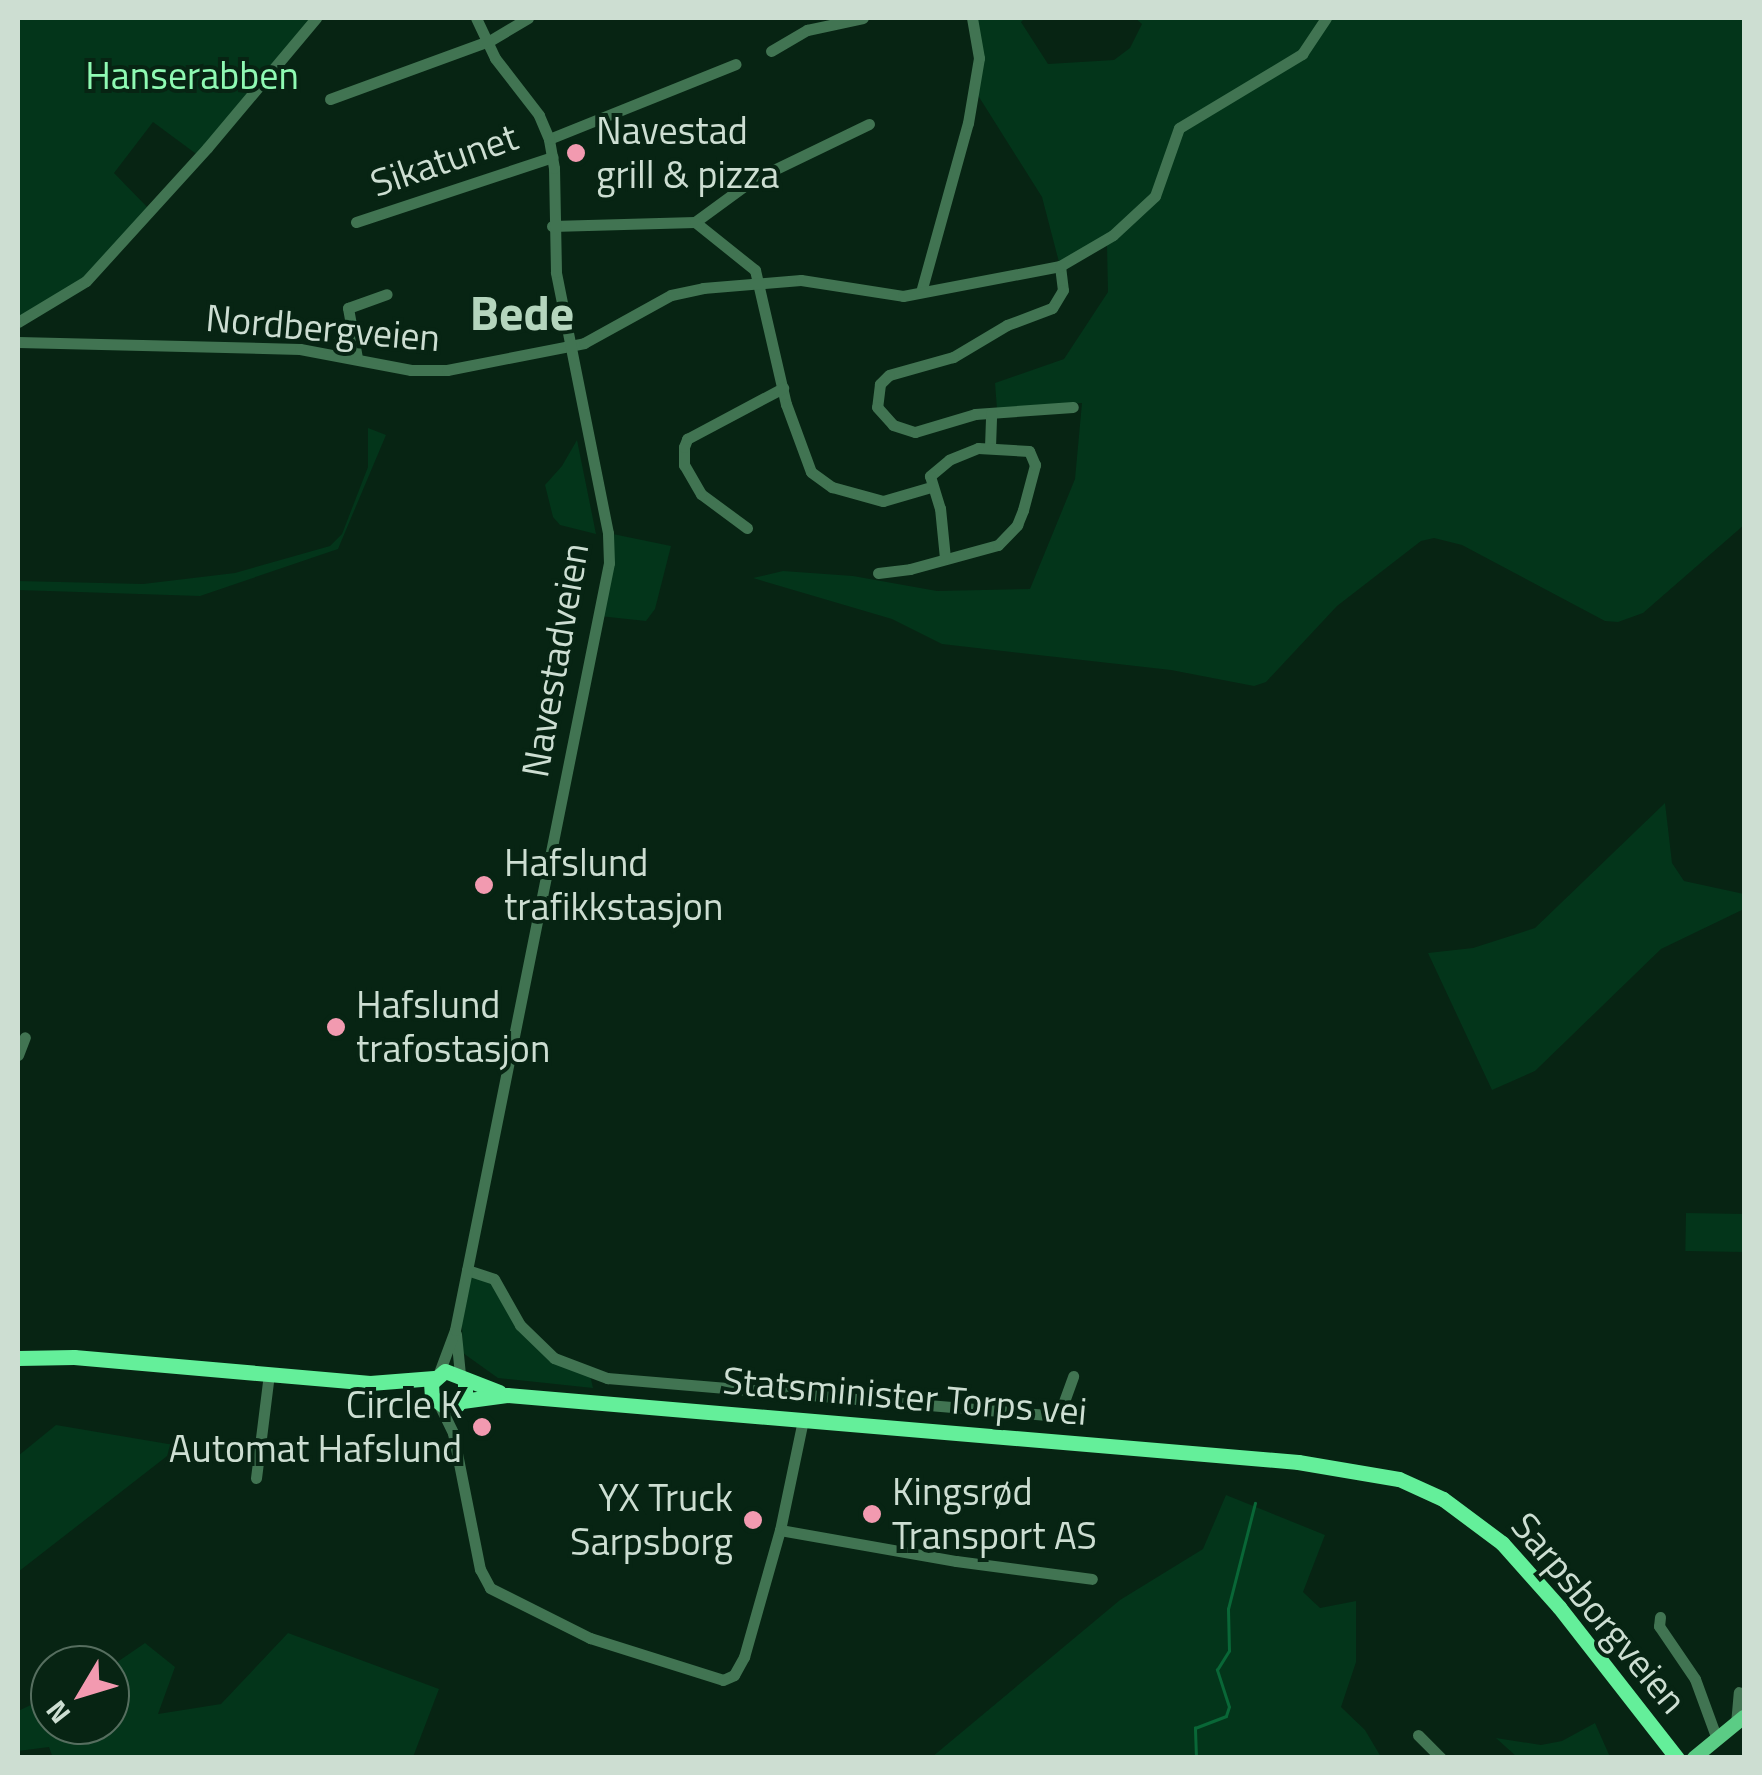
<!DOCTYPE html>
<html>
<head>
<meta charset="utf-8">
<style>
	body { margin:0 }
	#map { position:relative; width:1762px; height:1775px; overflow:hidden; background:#072413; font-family:"Titillium Web",sans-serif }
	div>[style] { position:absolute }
	.green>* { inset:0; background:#03351a; transform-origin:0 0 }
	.stream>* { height:2.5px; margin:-1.25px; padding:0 1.25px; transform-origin:1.25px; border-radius:1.25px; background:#096737 }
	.minor>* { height:11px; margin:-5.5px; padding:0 5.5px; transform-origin:5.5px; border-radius:5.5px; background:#417452 }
	.major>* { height:14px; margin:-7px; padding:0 7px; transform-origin:7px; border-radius:7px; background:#5bcc85 }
	.highway>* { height:15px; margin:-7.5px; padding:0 7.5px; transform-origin:7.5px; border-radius:7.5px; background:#64ef9a }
	.dots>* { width:28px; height:28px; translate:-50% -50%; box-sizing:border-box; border:5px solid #072413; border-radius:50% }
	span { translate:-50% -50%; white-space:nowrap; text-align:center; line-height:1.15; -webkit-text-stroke:8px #072413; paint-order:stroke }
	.park-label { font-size:38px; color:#8ffab3 }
	.poi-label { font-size:38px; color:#cdded2 }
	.left { translate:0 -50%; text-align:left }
	.right { translate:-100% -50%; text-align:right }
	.street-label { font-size:38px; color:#cdded2 }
	.district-label { font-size:48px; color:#b4d5bd; font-weight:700 }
	.frame { position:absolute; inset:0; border:20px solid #cdded2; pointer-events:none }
	.north { position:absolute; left:30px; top:1645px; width:100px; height:100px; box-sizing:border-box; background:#072413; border:2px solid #566e5f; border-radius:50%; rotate:232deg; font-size:28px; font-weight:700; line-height:40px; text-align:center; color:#cdded2 }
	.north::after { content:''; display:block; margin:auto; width:35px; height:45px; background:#f29ab0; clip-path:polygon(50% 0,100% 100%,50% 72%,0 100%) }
</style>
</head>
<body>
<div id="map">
	<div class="green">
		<i style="clip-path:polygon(18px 18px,316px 18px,199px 156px,153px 122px,114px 173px,150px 210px,86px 281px,18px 322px)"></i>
		<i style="clip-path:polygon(972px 18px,1025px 18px,1021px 22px,1048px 64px,1114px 60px,1130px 48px,1142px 24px,1135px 18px,1744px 18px,1744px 525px,1643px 613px,1618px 622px,1605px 621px,1462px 545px,1434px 538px,1421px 541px,1337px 606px,1266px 682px,1254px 686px,1171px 670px,942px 644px,892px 619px,753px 578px,783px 571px,853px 576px,937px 591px,1030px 589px,1075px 479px,1082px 403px,997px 409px,995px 383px,1064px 359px,1108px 292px,1107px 246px,1105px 242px,1060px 266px,1042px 197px,974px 89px,979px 58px)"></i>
		<i style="clip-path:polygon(368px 428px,386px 435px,338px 549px,200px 596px,18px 590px,18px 581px,143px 584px,235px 573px,330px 546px,342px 534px,368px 467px)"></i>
		<i style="clip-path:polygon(577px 440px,596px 534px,560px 525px,553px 517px,545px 485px,562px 466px)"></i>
		<i style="clip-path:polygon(608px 533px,671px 546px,655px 609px,646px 621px,599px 616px)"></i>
		<i style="clip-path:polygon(1665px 803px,1672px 863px,1684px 881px,1744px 894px,1744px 909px,1661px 949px,1535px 1071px,1492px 1090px,1428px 953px,1473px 948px,1535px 928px)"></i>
		<i style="left:1686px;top:1213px;width:58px;height:38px;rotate:1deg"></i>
		<i style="clip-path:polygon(467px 1270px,483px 1274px,538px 1345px,590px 1375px,593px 1388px,498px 1378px,463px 1353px,461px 1298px)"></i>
		<i style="clip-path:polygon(56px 1425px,180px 1446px,18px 1572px,18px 1456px)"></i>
		<i style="clip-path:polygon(1226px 1495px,1325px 1535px,1303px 1592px,1320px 1608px,1356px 1601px,1356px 1662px,1341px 1707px,1365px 1730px,1381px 1757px,932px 1757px,1120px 1600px,1203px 1549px)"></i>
		<i style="clip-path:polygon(288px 1633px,439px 1689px,413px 1757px,53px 1758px,49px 1747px,18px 1751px,18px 1711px,50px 1696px,50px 1725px,110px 1725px,110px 1667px,145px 1643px,175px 1667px,158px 1714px,221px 1704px)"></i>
		<i style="clip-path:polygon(1595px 1723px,1610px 1757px,1517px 1757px,1496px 1738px,1541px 1745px,1562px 1741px)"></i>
	</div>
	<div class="stream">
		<i style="left:1196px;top:1758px;width:30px;rotate:-92deg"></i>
		<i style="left:1195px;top:1728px;width:33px;rotate:-21deg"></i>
		<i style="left:1226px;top:1716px;width:9px;rotate:-72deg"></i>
		<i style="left:1229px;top:1707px;width:39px;rotate:-108deg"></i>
		<i style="left:1217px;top:1670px;width:22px;rotate:-58deg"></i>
		<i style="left:1229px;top:1651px;width:42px;rotate:-91.4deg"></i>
		<i style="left:1228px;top:1609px;width:109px;rotate:-75.7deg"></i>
	</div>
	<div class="minor">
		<i style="left:771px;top:51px;width:42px;rotate:-30.3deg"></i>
		<i style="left:807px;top:30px;width:57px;rotate:-12.1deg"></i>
		<i style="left:330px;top:99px;width:171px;rotate:-20.1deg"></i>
		<i style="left:491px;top:40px;width:43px;rotate:-30.7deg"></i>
		<i style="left:549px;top:139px;width:201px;rotate:-21.9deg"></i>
		<i style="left:356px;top:222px;width:207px;rotate:-18.3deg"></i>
		<i style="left:695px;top:222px;width:69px;rotate:-36.2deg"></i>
		<i style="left:751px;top:181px;width:131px;rotate:-25.8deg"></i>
		<i style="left:552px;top:226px;width:143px;rotate:-1.6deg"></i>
		<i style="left:695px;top:222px;width:77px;rotate:38.7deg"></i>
		<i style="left:755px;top:270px;width:138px;rotate:77deg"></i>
		<i style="left:786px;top:404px;width:72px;rotate:69.8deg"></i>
		<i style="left:811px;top:472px;width:26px;rotate:36deg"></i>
		<i style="left:832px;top:487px;width:53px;rotate:15.4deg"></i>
		<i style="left:883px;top:501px;width:50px;rotate:-16.3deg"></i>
		<i style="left:1060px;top:266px;width:24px;rotate:83deg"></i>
		<i style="left:1063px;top:290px;width:21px;rotate:121deg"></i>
		<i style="left:1052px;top:308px;width:48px;rotate:159.3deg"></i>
		<i style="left:1007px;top:325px;width:63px;rotate:149.3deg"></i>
		<i style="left:953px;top:357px;width:66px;rotate:164.3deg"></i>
		<i style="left:889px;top:375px;width:13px;rotate:135deg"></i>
		<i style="left:880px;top:384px;width:23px;rotate:97deg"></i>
		<i style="left:877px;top:407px;width:24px;rotate:48deg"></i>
		<i style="left:893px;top:425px;width:23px;rotate:18deg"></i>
		<i style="left:915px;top:432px;width:63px;rotate:-16.7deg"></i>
		<i style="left:975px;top:414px;width:98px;rotate:-4.1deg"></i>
		<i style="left:921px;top:292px;width:175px;rotate:-74.5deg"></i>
		<i style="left:968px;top:123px;width:66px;rotate:-80.4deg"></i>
		<i style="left:979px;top:58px;width:41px;rotate:-99.9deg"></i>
		<i style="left:18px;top:322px;width:79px;rotate:-31.1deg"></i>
		<i style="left:86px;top:281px;width:180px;rotate:-47.7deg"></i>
		<i style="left:207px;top:148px;width:170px;rotate:-50deg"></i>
		<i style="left:18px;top:342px;width:282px;rotate:1.4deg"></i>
		<i style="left:300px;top:349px;width:113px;rotate:10.7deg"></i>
		<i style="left:411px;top:370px;width:36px"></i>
		<i style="left:447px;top:370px;width:140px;rotate:-11.1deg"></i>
		<i style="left:584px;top:343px;width:99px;rotate:-28.9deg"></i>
		<i style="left:671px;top:295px;width:33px;rotate:-12deg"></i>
		<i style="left:703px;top:288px;width:98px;rotate:-4.7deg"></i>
		<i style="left:801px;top:280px;width:103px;rotate:8.9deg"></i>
		<i style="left:903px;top:296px;width:160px;rotate:-10.8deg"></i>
		<i style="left:1060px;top:266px;width:61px;rotate:-30.3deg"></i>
		<i style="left:1113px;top:235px;width:57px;rotate:-42.9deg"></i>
		<i style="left:1155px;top:196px;width:72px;rotate:-70.6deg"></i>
		<i style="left:1179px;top:128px;width:144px;rotate:-31deg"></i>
		<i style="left:1302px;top:54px;width:43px;rotate:-56.3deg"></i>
		<i style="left:357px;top:358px;width:51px;rotate:-100.2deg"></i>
		<i style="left:348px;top:308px;width:41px;rotate:-19.7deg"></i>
		<i style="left:990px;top:447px;width:34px;rotate:-88deg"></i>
		<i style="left:747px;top:528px;width:57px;rotate:-143.5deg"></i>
		<i style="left:701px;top:494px;width:34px;rotate:-120deg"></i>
		<i style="left:684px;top:465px;width:18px;rotate:-90deg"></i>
		<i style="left:684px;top:447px;width:9px;rotate:-69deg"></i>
		<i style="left:687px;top:439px;width:109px;rotate:-28deg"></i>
		<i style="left:878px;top:573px;width:32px;rotate:-7deg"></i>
		<i style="left:910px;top:569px;width:91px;rotate:-15.3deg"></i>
		<i style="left:998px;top:545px;width:28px;rotate:-46deg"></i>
		<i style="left:1017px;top:525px;width:16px;rotate:-68deg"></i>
		<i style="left:1023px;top:510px;width:47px;rotate:-75.1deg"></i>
		<i style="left:1035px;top:465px;width:15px;rotate:-113deg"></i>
		<i style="left:1029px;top:451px;width:51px;rotate:-176.6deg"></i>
		<i style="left:978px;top:448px;width:31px;rotate:158deg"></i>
		<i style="left:949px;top:460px;width:25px;rotate:140deg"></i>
		<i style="left:930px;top:476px;width:34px;rotate:73deg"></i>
		<i style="left:940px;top:508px;width:50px;rotate:84.3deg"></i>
		<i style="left:18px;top:1055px;width:19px;rotate:-69deg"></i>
		<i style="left:467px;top:1270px;width:28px;rotate:18deg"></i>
		<i style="left:494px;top:1279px;width:53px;rotate:60.5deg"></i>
		<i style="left:520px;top:1325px;width:47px;rotate:44.1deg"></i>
		<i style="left:554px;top:1358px;width:57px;rotate:20.7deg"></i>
		<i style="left:607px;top:1378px;width:447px;rotate:4.8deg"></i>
		<i style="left:1052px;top:1415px;width:13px;rotate:-39deg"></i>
		<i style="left:1062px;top:1407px;width:33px;rotate:-70deg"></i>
		<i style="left:456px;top:1334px;width:41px;rotate:84.4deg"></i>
		<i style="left:439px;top:1373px;width:46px;rotate:-69.6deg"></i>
		<i style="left:455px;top:1330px;width:782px;rotate:-78.65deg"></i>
		<i style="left:609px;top:563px;width:30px;rotate:-92deg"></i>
		<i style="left:608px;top:533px;width:266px;rotate:-101.3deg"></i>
		<i style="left:556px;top:272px;width:104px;rotate:-91.1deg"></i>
		<i style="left:554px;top:168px;width:29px;rotate:-100deg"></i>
		<i style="left:549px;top:139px;width:26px;rotate:-113deg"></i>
		<i style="left:539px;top:115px;width:72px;rotate:-127.7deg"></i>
		<i style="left:495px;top:58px;width:44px;rotate:-115.4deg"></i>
		<i style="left:439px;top:1404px;width:32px;rotate:64deg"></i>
		<i style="left:453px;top:1433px;width:139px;rotate:78.8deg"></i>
		<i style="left:480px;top:1569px;width:21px;rotate:62deg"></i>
		<i style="left:490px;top:1588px;width:112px;rotate:26.6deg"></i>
		<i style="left:590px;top:1638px;width:139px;rotate:17.5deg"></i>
		<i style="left:723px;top:1680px;width:12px;rotate:-24deg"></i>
		<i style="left:734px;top:1675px;width:21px;rotate:-61deg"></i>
		<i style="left:744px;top:1657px;width:132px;rotate:-74.2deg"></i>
		<i style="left:780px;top:1530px;width:112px;rotate:-78.2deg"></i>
		<i style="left:256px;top:1478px;width:105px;rotate:-82.9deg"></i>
		<i style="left:780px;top:1530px;width:179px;rotate:10deg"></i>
		<i style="left:956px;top:1561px;width:137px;rotate:7.5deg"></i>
		<i style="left:1660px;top:1617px;width:9px;rotate:96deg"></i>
		<i style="left:1659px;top:1626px;width:64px;rotate:55.8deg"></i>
		<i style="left:1695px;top:1679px;width:64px;rotate:69.9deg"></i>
		<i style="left:1736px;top:1724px;width:32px;rotate:-85deg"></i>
		<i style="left:1418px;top:1735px;width:33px;rotate:45deg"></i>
	</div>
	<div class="major">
		<i style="left:1694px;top:1758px;width:65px;rotate:-39.4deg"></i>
	</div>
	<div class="highway">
		<i style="left:18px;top:1358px;width:56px;rotate:-1deg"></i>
		<i style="left:74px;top:1357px;width:297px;rotate:5deg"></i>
		<i style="left:370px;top:1383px;width:64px;rotate:-4.5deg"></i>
		<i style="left:465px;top:1381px;width:15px;rotate:90deg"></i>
		<i style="left:465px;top:1396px;width:12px;rotate:132deg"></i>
		<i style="left:457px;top:1405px;width:13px;rotate:176deg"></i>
		<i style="left:444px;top:1406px;width:15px;rotate:-143deg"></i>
		<i style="left:432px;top:1397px;width:14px;rotate:-94deg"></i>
		<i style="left:431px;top:1383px;width:18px;rotate:-41deg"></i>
		<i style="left:445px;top:1371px;width:58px;rotate:21.3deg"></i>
		<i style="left:462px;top:1401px;width:45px;rotate:-7.6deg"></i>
		<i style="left:507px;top:1395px;width:794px;rotate:4.84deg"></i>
		<i style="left:1298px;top:1462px;width:102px;rotate:9.6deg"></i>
		<i style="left:1399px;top:1479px;width:48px;rotate:24.4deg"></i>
		<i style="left:1443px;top:1499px;width:74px;rotate:36.7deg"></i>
		<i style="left:1502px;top:1543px;width:86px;rotate:48.3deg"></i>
		<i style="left:1559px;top:1607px;width:192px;rotate:52deg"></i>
	</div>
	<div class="dots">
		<i style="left:576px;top:153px;background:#f29ab0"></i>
		<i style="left:484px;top:885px;background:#f29ab0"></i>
		<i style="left:336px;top:1027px;background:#f29ab0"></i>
		<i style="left:482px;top:1427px;background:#f29ab0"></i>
		<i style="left:872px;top:1514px;background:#f29ab0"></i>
		<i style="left:753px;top:1520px;background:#f29ab0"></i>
	</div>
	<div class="park-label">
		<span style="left:192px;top:76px">Hanserabben</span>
	</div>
	<div class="poi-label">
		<span class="left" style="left:596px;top:153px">Navestad<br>grill &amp; pizza</span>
		<span class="left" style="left:504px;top:885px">Hafslund<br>trafikkstasjon</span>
		<span class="left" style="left:356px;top:1027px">Hafslund<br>trafostasjon</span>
		<span class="right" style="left:462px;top:1427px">Circle K<br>Automat Hafslund</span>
		<span class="left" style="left:892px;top:1514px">Kingsrød<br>Transport AS</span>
		<span class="right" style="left:733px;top:1520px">YX Truck<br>Sarpsborg</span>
	</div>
	<div class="street-label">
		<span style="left:444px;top:160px;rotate:-19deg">Sikatunet</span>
		<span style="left:323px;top:328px;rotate:5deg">Nordbergveien</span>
		<span style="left:555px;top:660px;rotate:-80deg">Navestadveien</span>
		<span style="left:905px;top:1396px;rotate:5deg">Statsminister Torps vei</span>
		<span style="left:1599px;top:1613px;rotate:50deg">Sarpsborgveien</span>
	</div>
	<div class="district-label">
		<span style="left:522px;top:313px">Bede</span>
	</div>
	<div class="frame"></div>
	<div class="north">N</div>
</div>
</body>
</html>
